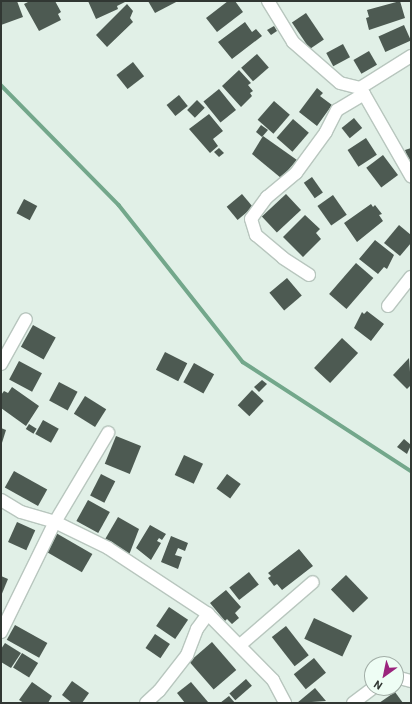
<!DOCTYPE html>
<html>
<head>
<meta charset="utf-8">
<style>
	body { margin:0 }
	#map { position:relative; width:412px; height:704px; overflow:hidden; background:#e1f0e7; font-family:Barlow,sans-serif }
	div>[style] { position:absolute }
	.stream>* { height:3.5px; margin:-1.75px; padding:0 1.75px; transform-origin:1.75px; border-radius:1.75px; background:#73a78b }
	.building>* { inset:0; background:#4d5a52; transform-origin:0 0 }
	.roads { filter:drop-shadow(1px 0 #b8c6be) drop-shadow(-1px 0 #b8c6be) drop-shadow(0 1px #b8c6be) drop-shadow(0 -1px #b8c6be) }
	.minor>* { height:12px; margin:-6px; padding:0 6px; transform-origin:6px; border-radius:6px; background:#fff }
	span { translate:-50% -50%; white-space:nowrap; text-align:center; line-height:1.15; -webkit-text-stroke:4px #eefdf4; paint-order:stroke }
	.frame { position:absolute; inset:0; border:2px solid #313733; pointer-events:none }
	.north { position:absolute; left:364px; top:656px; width:40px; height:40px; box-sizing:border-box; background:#eefdf4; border:1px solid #a2aea7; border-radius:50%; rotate:213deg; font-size:11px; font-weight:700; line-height:16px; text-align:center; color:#313733 }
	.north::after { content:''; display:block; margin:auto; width:14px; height:18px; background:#9b247d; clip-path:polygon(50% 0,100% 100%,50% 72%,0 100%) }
</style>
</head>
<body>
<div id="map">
	<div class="stream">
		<i style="left:1px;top:85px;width:168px;rotate:45.5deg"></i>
		<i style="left:119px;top:205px;width:200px;rotate:51.7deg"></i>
		<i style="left:243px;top:362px;width:200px;rotate:33deg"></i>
	</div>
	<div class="building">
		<i style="clip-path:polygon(1px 1px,17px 1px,23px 17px,1px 25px)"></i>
		<i style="clip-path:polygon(30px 1px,55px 1px,61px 12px,58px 14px,61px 20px,39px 31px,24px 4px)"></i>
		<i style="clip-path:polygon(88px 1px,127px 1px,117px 6px,118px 9px,96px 19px)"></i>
		<i style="clip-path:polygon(148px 1px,178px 1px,155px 13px)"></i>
		<i style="clip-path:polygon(228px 1px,235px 1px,243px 12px,217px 32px,206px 18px)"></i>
		<i style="clip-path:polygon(400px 1px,405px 18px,369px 30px,366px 18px,369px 17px,367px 10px)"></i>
		<i style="clip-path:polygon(127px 4px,133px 11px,130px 18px,133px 22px,107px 47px,96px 35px)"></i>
		<i style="left:306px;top:13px;width:32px;height:17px;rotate:56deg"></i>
		<i style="clip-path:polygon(245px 22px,252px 32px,256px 29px,262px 36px,232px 59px,218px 42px)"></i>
		<i style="left:404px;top:25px;width:17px;height:28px;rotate:66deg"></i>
		<i style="clip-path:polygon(274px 26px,277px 31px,271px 35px,267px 30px)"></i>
		<i style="left:343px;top:44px;width:15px;height:19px;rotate:62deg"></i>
		<i style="left:369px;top:51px;width:16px;height:18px;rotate:60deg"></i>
		<i style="left:257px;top:54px;width:18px;height:21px;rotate:49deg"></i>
		<i style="left:133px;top:62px;width:18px;height:21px;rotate:52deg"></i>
		<i style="clip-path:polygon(239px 70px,251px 83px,248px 85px,253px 91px,250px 93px,252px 96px,241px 107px,222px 86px)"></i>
		<i style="clip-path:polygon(317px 88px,323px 93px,320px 96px,332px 105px,317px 126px,299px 112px)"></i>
		<i style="left:219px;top:89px;width:27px;height:20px;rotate:51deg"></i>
		<i style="left:179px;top:95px;width:14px;height:16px;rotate:51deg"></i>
		<i style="left:197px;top:100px;width:11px;height:14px;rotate:45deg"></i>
		<i style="left:274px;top:101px;width:21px;height:25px;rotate:41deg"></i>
		<i style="clip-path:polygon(209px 114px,223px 131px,213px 139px,218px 146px,210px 153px,189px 129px)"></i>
		<i style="left:354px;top:118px;width:13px;height:16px;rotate:51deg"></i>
		<i style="left:293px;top:119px;width:21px;height:25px;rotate:41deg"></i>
		<i style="clip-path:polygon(261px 125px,268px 130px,262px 137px,256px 132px)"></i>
		<i style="clip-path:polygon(263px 136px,297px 160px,281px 178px,252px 154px)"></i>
		<i style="left:366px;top:138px;width:20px;height:22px;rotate:57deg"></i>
		<i style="clip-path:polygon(219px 148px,224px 153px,219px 157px,214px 152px)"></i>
		<i style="clip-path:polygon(411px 148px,411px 169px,405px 150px)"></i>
		<i style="left:383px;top:155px;width:25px;height:21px;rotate:53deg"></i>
		<i style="left:312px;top:177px;width:19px;height:10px;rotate:55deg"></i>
		<i style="left:242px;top:194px;width:17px;height:20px;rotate:50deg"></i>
		<i style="left:286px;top:194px;width:22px;height:33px;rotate:47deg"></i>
		<i style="left:333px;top:195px;width:24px;height:19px;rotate:55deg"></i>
		<i style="left:24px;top:199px;width:15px;height:16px;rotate:28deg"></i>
		<i style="clip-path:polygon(371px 204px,373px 207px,375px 205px,382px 214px,379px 215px,383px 221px,357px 242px,344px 223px)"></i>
		<i style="clip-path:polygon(305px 215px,320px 229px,316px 233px,321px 239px,303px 257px,283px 237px)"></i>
		<i style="clip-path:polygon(399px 225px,411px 235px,411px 243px,400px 256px,384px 243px)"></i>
		<i style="clip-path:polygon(375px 240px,394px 255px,387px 269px,384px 267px,378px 274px,359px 259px)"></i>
		<i style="left:356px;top:263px;width:23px;height:41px;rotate:41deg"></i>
		<i style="left:287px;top:278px;width:23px;height:23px;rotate:50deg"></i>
		<i style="clip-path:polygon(367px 311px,384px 324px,371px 341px,354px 328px,362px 312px,364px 314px)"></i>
		<i style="left:33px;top:325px;width:26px;height:25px;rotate:29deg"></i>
		<i style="left:342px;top:338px;width:22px;height:41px;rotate:43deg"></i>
		<i style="left:165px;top:352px;width:25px;height:20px;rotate:27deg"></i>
		<i style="clip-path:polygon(409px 358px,411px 385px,407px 389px,393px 375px)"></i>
		<i style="left:19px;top:361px;width:26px;height:21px;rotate:28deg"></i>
		<i style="left:194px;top:363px;width:23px;height:22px;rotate:29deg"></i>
		<i style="clip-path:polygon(262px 380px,267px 384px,259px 392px,254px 387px)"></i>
		<i style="left:59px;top:382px;width:21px;height:21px;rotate:28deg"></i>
		<i style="clip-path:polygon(12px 387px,39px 406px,26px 426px,1px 408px,1px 395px,4px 391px,8px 393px)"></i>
		<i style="left:252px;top:390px;width:16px;height:21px;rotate:43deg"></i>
		<i style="left:85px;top:396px;width:25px;height:21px;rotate:32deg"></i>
		<i style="left:43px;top:420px;width:18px;height:16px;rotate:29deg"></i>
		<i style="left:29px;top:424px;width:9px;height:6px;rotate:32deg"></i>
		<i style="clip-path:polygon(1px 428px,6px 430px,1px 446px)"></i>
		<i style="left:116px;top:436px;width:27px;height:30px;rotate:22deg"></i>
		<i style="clip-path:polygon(404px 439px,411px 445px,407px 454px,397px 447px)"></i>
		<i style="left:184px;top:455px;width:21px;height:22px;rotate:25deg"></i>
		<i style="left:14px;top:471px;width:38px;height:19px;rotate:29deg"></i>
		<i style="left:101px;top:474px;width:16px;height:24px;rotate:27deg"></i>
		<i style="left:227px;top:474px;width:17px;height:18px;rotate:36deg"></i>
		<i style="left:88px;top:500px;width:25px;height:24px;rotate:29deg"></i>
		<i style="clip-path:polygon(118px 517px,139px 529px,129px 555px,104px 541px)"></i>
		<i style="left:17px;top:522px;width:20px;height:22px;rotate:24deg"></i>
		<i style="clip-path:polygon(150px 525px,166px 534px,162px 540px,159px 538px,157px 541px,161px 543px,151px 560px,136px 548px)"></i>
		<i style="left:56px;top:533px;width:42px;height:21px;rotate:30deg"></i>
		<i style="clip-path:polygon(171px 536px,188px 543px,185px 551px,178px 548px,175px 555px,182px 557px,178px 569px,161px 562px)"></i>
		<i style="clip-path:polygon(299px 549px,313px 566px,282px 590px,277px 584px,274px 586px,268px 578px,271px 576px,268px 573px)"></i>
		<i style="left:249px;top:572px;width:16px;height:25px;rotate:52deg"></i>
		<i style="left:346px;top:575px;width:32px;height:21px;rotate:46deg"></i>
		<i style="clip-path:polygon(1px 576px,8px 579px,1px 596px)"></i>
		<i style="clip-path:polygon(226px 590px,241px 607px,235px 613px,239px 618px,232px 624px,227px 619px,225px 621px,210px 603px)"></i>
		<i style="left:169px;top:607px;width:23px;height:23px;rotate:34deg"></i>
		<i style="left:314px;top:618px;width:42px;height:23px;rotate:25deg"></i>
		<i style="left:15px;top:625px;width:37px;height:17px;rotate:29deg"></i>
		<i style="left:286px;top:626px;width:37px;height:18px;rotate:52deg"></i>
		<i style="left:155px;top:634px;width:18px;height:17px;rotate:34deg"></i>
		<i style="left:212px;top:642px;width:37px;height:30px;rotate:49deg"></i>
		<i style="clip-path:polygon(5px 643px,21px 653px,11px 668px,1px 662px,1px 649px)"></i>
		<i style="left:22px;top:653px;width:19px;height:17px;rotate:32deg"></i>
		<i style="left:314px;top:658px;width:19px;height:26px;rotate:51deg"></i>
		<i style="left:246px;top:679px;width:9px;height:22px;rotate:49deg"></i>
		<i style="clip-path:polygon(72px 681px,89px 693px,82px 703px,72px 703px,62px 695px)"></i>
		<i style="clip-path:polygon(32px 682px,52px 696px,48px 703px,24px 703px,19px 700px)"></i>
		<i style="clip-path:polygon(191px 682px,208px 702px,207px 703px,185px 703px,177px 693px)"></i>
		<i style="clip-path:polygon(315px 688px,326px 701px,297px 703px)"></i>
		<i style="clip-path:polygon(395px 692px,403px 703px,379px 703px)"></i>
		<i style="clip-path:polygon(229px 696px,235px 703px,220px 703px)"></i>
	</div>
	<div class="roads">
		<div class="minor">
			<i style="left:268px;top:1px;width:48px;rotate:58.6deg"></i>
			<i style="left:293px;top:42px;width:62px;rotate:41.1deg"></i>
			<i style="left:340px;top:83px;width:21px;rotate:14deg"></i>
			<i style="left:360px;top:88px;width:7px;rotate:56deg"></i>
			<i style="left:364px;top:94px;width:31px;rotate:149deg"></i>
			<i style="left:337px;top:110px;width:25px;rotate:117deg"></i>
			<i style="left:326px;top:132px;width:51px;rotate:126.2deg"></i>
			<i style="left:296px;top:173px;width:38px;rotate:140deg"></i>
			<i style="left:267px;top:197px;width:27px;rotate:126deg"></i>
			<i style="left:251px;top:219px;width:17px;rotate:73deg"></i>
			<i style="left:256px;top:235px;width:35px;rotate:40deg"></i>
			<i style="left:283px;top:258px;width:31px;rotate:33deg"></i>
			<i style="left:360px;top:88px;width:60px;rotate:-32.1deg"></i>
			<i style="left:364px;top:94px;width:95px;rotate:60.2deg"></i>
			<i style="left:388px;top:306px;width:37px;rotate:-52deg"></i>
			<i style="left:1px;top:364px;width:51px;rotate:-60.9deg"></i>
			<i style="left:1px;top:500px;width:23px;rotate:31deg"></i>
			<i style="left:21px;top:512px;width:35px;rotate:16deg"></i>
			<i style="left:55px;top:522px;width:59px;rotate:26.1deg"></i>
			<i style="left:108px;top:548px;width:120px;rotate:33.4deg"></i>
			<i style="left:1px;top:632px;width:123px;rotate:-63.9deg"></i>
			<i style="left:55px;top:522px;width:104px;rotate:-59.2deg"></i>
			<i style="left:240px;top:645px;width:96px;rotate:-40.8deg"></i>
			<i style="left:396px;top:677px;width:16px;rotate:15deg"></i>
			<i style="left:146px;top:703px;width:18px;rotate:-43deg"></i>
			<i style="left:159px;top:691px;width:46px;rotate:-52.1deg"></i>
			<i style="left:187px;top:655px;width:28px;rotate:-69deg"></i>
			<i style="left:197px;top:629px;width:19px;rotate:-54deg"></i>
			<i style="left:208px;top:614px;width:93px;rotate:45.4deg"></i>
			<i style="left:273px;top:680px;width:26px;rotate:62deg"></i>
			<i style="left:353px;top:703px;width:25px;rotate:-37deg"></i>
		</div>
	</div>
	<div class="frame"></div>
	<div class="north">N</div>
</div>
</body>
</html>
